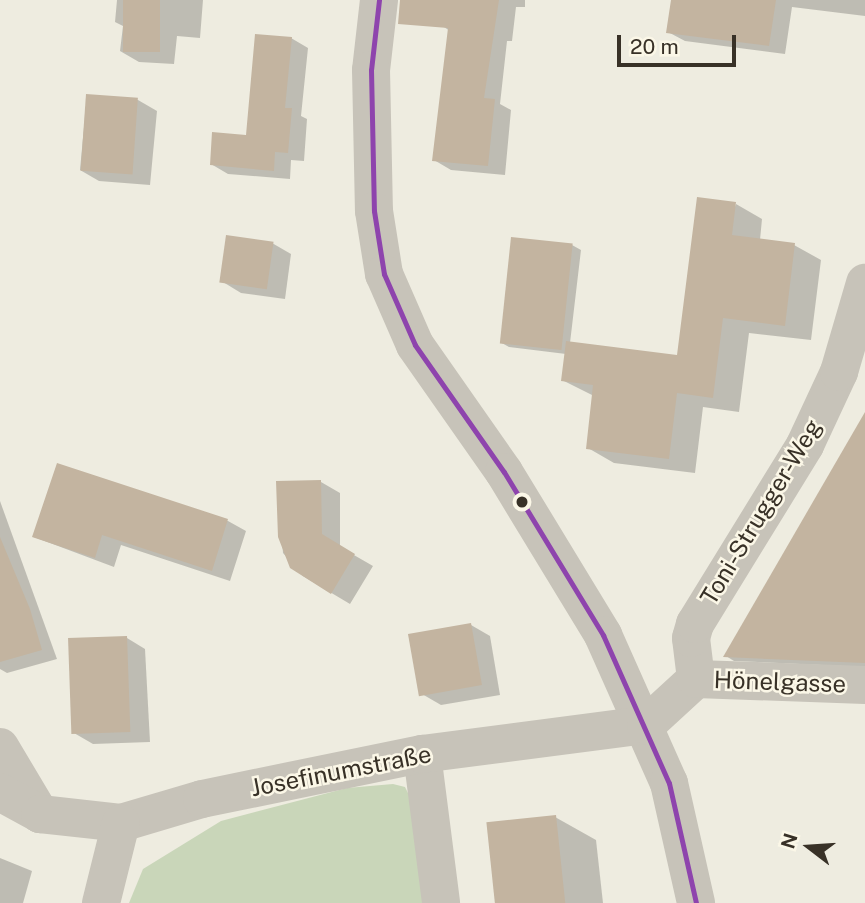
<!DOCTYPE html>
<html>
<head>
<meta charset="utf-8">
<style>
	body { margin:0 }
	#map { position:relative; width:865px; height:903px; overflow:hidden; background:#eeece0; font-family:"Public Sans",sans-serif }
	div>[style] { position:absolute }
	.green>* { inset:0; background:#c9d6b9 }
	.shadow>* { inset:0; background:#0003 }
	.building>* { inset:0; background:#c3b4a0; transform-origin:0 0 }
	.minor>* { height:38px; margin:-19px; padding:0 19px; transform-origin:19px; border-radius:19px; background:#c7c3b9 }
	.bus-1>* { height:5px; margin:-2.5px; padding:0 2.5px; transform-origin:2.5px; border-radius:2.5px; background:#8e44ad }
	.dots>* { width:19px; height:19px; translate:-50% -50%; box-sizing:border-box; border:4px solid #fbf7e7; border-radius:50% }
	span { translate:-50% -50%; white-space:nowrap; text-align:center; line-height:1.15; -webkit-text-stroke:5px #fbf7e7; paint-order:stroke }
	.street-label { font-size:24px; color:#383127 }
	.north { position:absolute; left:774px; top:812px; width:70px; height:70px; -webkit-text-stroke:5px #fbf7e7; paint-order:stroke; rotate:287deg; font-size:19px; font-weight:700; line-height:28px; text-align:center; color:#383127 }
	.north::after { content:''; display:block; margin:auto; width:24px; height:32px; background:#383127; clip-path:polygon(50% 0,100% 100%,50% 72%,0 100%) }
	.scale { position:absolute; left:617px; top:35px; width:119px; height:32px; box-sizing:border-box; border:4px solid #383127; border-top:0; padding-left:9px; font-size:21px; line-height:24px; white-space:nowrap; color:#383127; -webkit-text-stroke:5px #fbf7e7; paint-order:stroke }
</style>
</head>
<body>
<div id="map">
	<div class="green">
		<i style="clip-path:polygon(393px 784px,405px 787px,412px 801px,424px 903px,129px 903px,143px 869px,221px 821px,347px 788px)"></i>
	</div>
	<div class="shadow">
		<i style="clip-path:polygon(117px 0,203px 0,200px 38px,177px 36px,174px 64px,139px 62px,120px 51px,123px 26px,115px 22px)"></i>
		<i style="clip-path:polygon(446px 0,525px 0,525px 7px,516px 7px,512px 41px,507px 41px,500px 104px,511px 110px,505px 175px,451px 170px,434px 160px,450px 31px,444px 27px)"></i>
		<i style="clip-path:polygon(672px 0,865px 0,865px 16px,792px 7px,785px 54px,685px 41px,668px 32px)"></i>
		<i style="clip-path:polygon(291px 38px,308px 48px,301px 116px,307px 119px,304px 161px,291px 160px,290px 179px,228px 174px,211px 164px,247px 137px)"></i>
		<i style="clip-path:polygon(87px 95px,138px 100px,157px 111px,150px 185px,99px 181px,80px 170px)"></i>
		<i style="clip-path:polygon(736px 204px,762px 219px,760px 240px,794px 245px,821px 260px,811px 340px,749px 333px,739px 412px,703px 407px,695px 473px,614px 463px,588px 448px,594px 396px,562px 380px,566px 354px,509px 347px,500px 342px,572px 245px,581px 250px,570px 343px,679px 357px)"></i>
		<i style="clip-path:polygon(272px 243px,291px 254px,285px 299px,241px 293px,223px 282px)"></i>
		<i style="clip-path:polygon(865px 424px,865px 667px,734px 661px,726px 656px)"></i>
		<i style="clip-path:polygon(58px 465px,228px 521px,246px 531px,230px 581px,121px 545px,114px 567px,34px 537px)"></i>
		<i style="clip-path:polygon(321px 482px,340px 493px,340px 547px,373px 566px,350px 604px,303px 576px,283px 553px,278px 483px)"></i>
		<i style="clip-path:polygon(0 501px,57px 659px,7px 673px,0 669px)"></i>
		<i style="clip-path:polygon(471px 625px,490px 636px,500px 695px,441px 705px,422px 694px)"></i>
		<i style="clip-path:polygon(127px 638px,145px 649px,150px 742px,93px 744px,74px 733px)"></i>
		<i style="clip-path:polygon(555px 817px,596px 840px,603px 903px,499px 903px)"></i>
		<i style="clip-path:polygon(0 858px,32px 871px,23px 903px,0 903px)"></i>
	</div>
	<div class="building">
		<i style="left:123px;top:0;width:37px;height:52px"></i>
		<i style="clip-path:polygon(400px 0,499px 0,484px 98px,495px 99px,488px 166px,432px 161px,448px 28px,398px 24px)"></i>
		<i style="clip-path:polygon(671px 0,776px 0,769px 46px,666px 33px)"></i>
		<i style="clip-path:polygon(255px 34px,292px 37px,285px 108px,292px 108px,288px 153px,275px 152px,274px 171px,210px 165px,212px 132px,246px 135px)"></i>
		<i style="left:86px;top:94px;width:52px;height:77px;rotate:4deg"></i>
		<i style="clip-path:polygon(697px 197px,736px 202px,732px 235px,795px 243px,785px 326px,723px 318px,713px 398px,677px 393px,669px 459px,586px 449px,593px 385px,561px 381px,566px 341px,677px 355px)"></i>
		<i style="left:226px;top:235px;width:48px;height:48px;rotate:8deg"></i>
		<i style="left:511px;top:237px;width:62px;height:107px;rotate:6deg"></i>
		<i style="clip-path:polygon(865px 412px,865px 663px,723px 657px)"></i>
		<i style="clip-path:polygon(57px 463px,228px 519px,212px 571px,102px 535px,95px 558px,32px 537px)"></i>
		<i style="clip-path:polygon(321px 480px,322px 534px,355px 554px,331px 594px,290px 568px,278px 537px,276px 481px)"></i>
		<i style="clip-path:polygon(0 537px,30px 609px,42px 650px,0 662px)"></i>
		<i style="left:471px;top:623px;width:63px;height:64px;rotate:80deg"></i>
		<i style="left:127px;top:636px;width:96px;height:59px;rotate:88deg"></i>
		<i style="left:556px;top:815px;width:89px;height:70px;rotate:84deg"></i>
	</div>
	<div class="minor">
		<i style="left:379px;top:0;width:70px;rotate:96.5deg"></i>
		<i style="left:371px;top:70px;width:141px;rotate:88.8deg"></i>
		<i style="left:374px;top:211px;width:64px;rotate:81deg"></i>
		<i style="left:384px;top:274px;width:77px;rotate:66.4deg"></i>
		<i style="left:415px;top:345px;width:155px;rotate:55deg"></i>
		<i style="left:504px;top:472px;width:191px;rotate:58.7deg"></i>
		<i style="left:603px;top:635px;width:162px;rotate:66deg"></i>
		<i style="left:669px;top:783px;width:123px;rotate:77.3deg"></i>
		<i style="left:696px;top:679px;width:169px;rotate:2deg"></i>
		<i style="left:0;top:747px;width:78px;rotate:59.2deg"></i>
		<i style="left:422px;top:754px;width:150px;rotate:82.7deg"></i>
		<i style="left:0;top:792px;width:46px;rotate:28.8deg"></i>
		<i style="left:40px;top:814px;width:81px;rotate:6.3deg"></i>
		<i style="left:121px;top:823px;width:84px;rotate:-16.5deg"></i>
		<i style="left:202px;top:799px;width:225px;rotate:-11.6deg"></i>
		<i style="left:422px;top:754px;width:226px;rotate:-7.4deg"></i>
		<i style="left:646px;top:725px;width:68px;rotate:-42.6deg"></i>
		<i style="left:696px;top:679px;width:41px;rotate:-97deg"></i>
		<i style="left:691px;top:638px;width:15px;rotate:-74deg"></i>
		<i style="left:695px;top:624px;width:210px;rotate:-58.4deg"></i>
		<i style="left:805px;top:445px;width:81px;rotate:-65deg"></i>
		<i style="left:839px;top:372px;width:93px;rotate:-73.7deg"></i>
		<i style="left:101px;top:903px;width:82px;rotate:-76deg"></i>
	</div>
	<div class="bus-1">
		<i style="left:379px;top:0;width:70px;rotate:96.5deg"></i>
		<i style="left:371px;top:70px;width:141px;rotate:88.8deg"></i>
		<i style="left:374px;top:211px;width:64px;rotate:81deg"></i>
		<i style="left:384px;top:274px;width:77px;rotate:66.4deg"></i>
		<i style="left:415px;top:345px;width:155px;rotate:55deg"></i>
		<i style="left:504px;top:472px;width:191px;rotate:58.7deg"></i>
		<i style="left:603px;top:635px;width:162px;rotate:66deg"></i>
		<i style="left:669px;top:783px;width:123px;rotate:77.3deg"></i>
	</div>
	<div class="dots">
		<i style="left:522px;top:502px;background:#383127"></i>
	</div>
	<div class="street-label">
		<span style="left:761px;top:512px;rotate:-59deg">Toni-Strugger-Weg</span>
		<span style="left:780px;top:682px;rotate:2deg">Hönelgasse</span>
		<span style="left:341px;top:771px;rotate:-11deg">Josefinumstraße</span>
	</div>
	<div class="north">N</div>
	<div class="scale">20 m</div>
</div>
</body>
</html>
